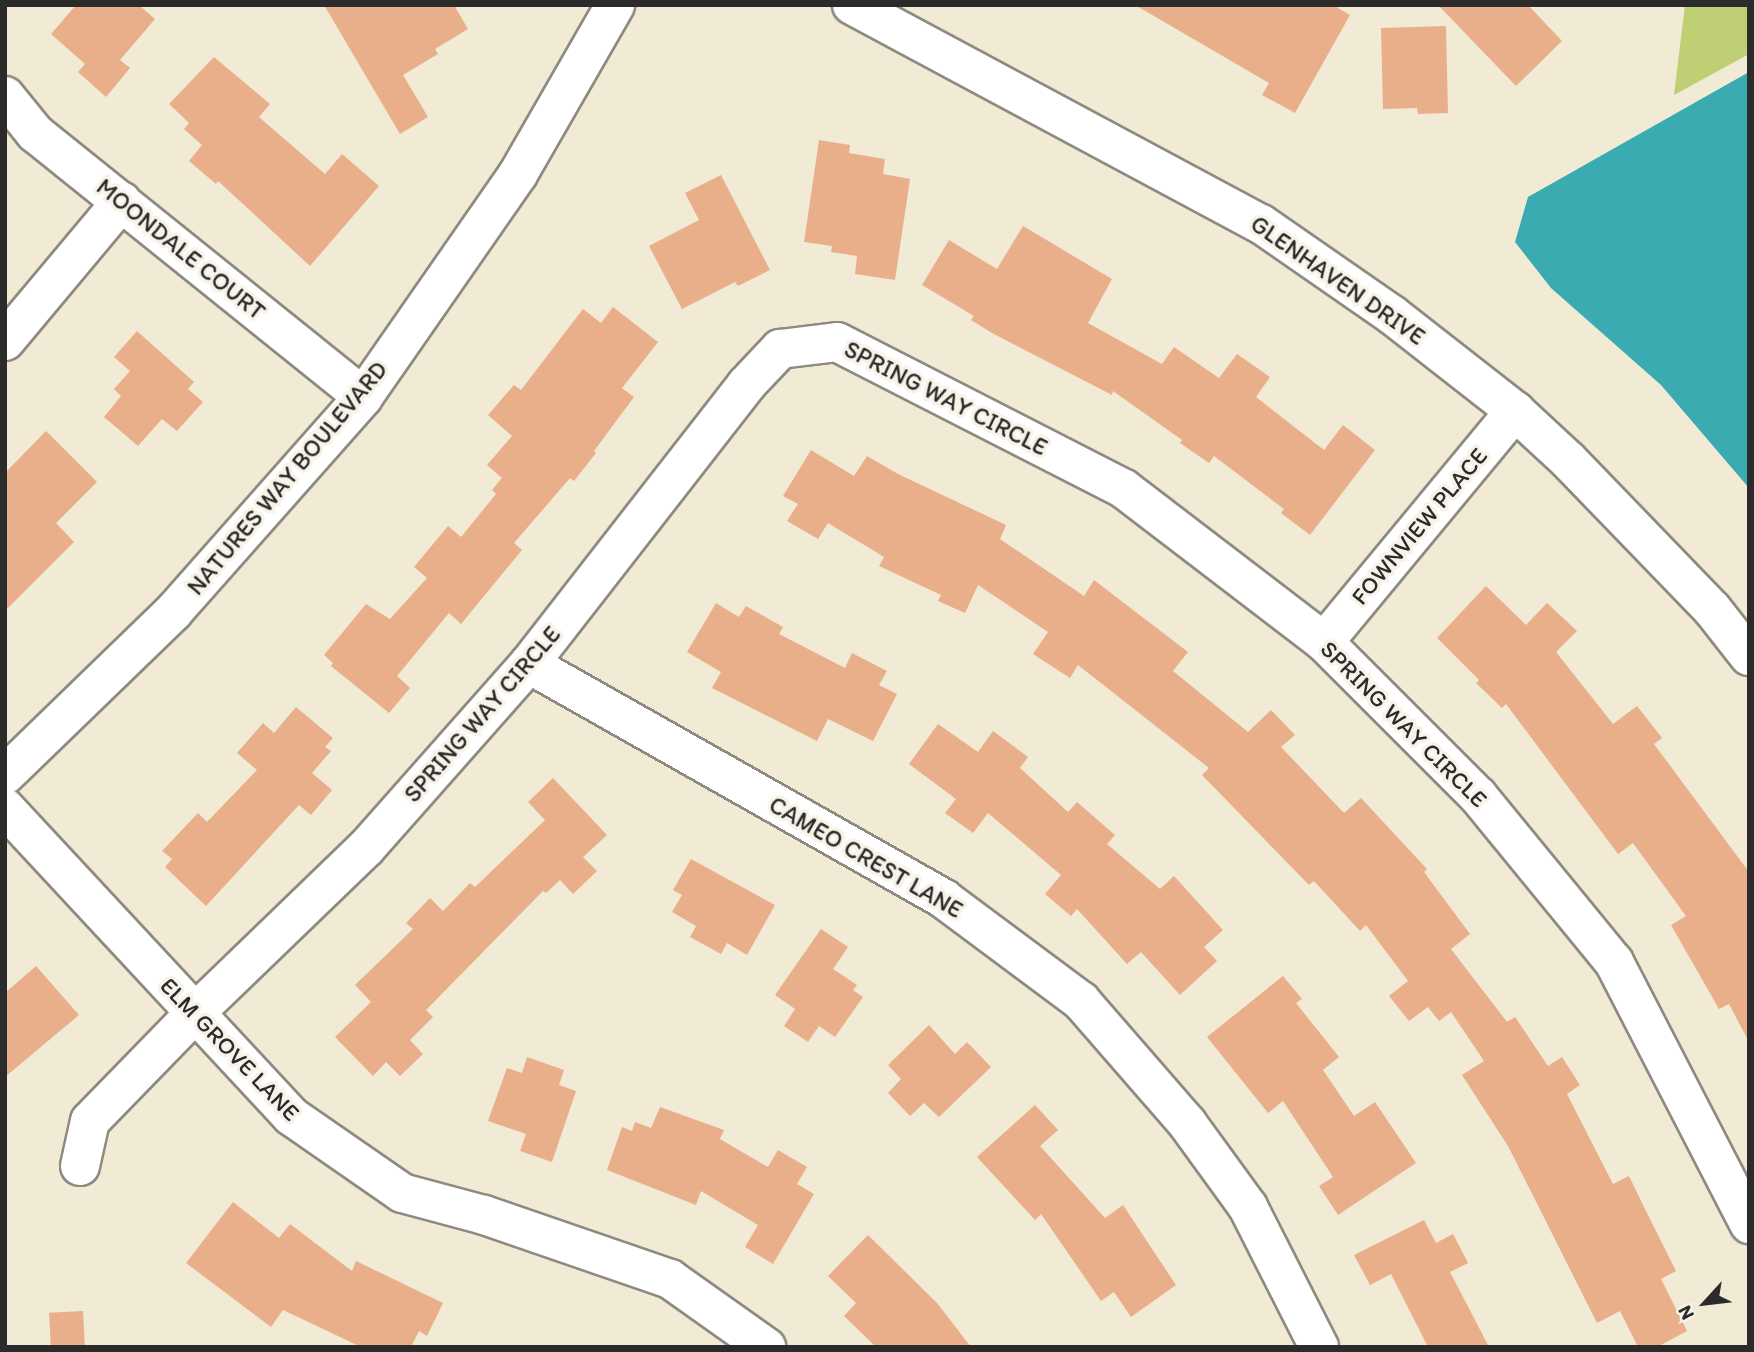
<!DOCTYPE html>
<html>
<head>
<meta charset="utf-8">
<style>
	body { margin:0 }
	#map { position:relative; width:1754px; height:1352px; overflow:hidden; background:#f1ead4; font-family:Itim,sans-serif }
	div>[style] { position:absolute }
	.green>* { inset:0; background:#bed073 }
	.water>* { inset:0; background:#39abb1 }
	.building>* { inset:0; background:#e9af8b; transform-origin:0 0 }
	.roads { filter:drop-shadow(2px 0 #8e8a80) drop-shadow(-2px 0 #8e8a80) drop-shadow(0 2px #8e8a80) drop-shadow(0 -2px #8e8a80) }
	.minor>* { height:38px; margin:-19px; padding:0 19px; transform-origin:19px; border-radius:19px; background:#fff }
	.tertiary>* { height:38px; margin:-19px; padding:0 19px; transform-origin:19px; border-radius:19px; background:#fff }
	span { translate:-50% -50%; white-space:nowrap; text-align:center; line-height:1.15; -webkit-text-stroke:7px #f7f3e8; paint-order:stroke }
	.street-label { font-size:24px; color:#2b2b2b }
	.frame { position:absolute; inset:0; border:7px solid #2b2b2b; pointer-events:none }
	.north { position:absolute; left:1670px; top:1268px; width:70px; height:70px; -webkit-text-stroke:5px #f7f3e8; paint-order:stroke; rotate:243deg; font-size:19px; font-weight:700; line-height:28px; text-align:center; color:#2b2b2b }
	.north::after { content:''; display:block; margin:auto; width:24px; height:32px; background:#2b2b2b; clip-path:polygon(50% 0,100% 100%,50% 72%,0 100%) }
</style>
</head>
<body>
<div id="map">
	<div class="green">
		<i style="clip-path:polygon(1685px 5px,1749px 5px,1749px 54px,1674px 95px)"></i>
	</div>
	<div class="water">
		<i style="clip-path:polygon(1749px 72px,1749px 488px,1661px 385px,1551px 288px,1515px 242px,1528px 197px)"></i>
	</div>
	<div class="building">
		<i style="clip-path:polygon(76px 5px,139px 5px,155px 19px,120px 60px,130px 68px,106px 97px,78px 72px,85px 64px,51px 34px)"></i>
		<i style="clip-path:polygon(324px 5px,454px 5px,468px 29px,435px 49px,438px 54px,403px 75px,428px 117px,400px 134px)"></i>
		<i style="clip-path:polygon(1135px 5px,1333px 5px,1350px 15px,1295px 113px,1262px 95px,1269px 83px)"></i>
		<i style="clip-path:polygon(1438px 5px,1528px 5px,1562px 41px,1516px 86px)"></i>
		<i style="clip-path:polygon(1446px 26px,1448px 113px,1418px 114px,1417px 108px,1383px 109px,1381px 28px)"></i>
		<i style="clip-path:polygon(214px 57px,270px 104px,259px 117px,325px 174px,342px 154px,379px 186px,310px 266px,218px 181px,216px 184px,189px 161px,202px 145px,184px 129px,189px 123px,169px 104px)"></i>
		<i style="clip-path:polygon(819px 140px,850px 145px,849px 153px,885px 159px,883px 174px,910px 179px,895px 280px,855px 274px,857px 256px,831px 252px,832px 246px,804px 242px)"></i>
		<i style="clip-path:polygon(721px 175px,770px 270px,738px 286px,735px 282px,682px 309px,649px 246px,699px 220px,685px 193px)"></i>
		<i style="clip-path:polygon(1023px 226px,1112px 279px,1088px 323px,1162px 364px,1174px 347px,1219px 378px,1237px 354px,1270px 377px,1256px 397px,1324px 450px,1343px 425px,1375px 450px,1310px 535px,1281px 513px,1284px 509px,1214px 456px,1209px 463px,1180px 443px,1182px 440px,1113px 391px,1112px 395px,992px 333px,971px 320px,974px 316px,922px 285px,949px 240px,997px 269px)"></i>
		<i style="clip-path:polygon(613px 307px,658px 342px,622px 388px,634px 397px,594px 451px,596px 453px,574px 481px,570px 478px,514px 543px,522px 550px,461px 624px,449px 613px,397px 676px,410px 688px,389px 713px,331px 666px,333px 663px,324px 655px,366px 604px,390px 619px,427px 578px,414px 567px,448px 526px,461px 537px,496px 494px,492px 490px,502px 478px,487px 465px,512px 436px,488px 415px,514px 385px,521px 390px,583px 309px,601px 323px)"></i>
		<i style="clip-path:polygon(137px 331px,194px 382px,188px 389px,203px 402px,177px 431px,162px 419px,138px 446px,104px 417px,121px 396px,114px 389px,130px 371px,114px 357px)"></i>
		<i style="clip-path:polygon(46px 431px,97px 482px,56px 523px,74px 542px,5px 611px,5px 473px)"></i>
		<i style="clip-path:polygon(811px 450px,854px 476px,867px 456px,898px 474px,1006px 525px,1000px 539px,1084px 596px,1094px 580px,1188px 652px,1173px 671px,1248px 732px,1271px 710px,1295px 735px,1281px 747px,1344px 813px,1361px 798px,1427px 869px,1424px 872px,1470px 934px,1451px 949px,1507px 1022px,1515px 1017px,1548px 1066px,1562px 1057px,1580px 1085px,1567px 1094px,1613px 1184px,1629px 1176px,1644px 1207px,1676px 1271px,1661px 1279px,1687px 1331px,1657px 1347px,1638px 1347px,1620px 1311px,1597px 1323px,1508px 1146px,1462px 1075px,1484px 1061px,1451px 1012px,1439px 1021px,1428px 1007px,1409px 1021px,1389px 996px,1408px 981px,1366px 925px,1360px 931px,1314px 881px,1309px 885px,1202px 775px,1209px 768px,1078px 665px,1070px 678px,1033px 654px,1048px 632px,978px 585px,965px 613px,938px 601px,941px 595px,879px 566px,884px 557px,828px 523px,818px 539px,787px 521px,798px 504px,783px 496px)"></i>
		<i style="clip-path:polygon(1486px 586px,1526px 625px,1547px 603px,1577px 631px,1556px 652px,1613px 724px,1637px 706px,1662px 738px,1654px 744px,1749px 872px,1749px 1042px,1729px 1004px,1719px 1009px,1671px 925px,1686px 916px,1633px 843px,1618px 854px,1506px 704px,1502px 708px,1476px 683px,1479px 680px,1437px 638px)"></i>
		<i style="clip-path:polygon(716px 603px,739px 617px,746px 606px,783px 627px,779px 634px,845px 668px,852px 653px,887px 671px,879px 685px,897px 694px,873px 741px,828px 719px,817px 741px,712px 688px,721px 672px,687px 652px)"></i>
		<i style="clip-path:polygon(296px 707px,333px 738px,325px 747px,331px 751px,312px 773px,332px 790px,311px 815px,299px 805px,206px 906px,165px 867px,172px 859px,162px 851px,198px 813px,207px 822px,257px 770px,237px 753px,263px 723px,274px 733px)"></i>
		<i style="clip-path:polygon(938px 724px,978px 752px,993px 731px,1028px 757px,1020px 768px,1068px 812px,1077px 802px,1115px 835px,1107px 844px,1160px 889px,1174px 876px,1223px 930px,1204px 947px,1217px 961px,1180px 995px,1141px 952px,1127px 964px,1077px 909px,1071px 916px,1045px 894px,1061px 875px,988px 813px,973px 833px,945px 813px,956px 799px,909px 764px)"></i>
		<i style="clip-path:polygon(553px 778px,607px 835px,583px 857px,597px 871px,573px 894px,560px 880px,546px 893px,543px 891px,426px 1010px,433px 1017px,410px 1040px,423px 1054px,400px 1076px,386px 1062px,373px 1076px,335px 1037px,371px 1002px,355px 985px,413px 929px,406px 923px,430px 898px,443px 911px,470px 883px,475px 887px,545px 820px,528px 802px)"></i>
		<i style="clip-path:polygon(691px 859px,775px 905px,747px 955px,727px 943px,721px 954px,690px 937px,696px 926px,672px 912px,682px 895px,673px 890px)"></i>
		<i style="clip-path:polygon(821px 929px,848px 947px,833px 969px,857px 985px,853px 990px,863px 997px,835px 1037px,819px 1026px,808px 1042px,784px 1026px,795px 1009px,775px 995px)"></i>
		<i style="clip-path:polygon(36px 966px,79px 1015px,5px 1077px,5px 993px)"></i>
		<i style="clip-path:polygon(1283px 976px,1302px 999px,1296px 1003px,1339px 1057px,1323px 1070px,1354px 1116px,1375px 1102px,1416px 1163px,1338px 1215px,1319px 1186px,1333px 1177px,1283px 1101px,1268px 1113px,1207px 1037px)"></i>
		<i style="clip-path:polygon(929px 1025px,955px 1054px,967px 1042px,991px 1067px,939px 1117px,924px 1103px,910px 1116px,888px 1093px,901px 1079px,888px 1065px)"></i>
		<i style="clip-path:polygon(527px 1057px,564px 1070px,559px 1085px,576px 1091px,552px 1162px,520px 1151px,526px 1134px,488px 1121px,507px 1068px,522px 1073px)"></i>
		<i style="clip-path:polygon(1035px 1105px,1058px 1130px,1040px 1146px,1105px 1218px,1123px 1205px,1176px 1285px,1131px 1317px,1114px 1292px,1101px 1301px,1041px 1214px,1035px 1220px,977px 1157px)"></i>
		<i style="clip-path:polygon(660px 1107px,724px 1130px,720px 1139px,768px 1167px,778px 1150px,807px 1167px,797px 1184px,814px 1194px,773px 1264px,745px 1247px,758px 1225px,701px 1191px,696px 1205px,607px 1170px,622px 1127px,632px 1131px,635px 1122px,651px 1128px)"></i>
		<i style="clip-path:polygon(233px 1202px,279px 1238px,290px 1224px,352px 1271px,356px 1261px,443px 1303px,427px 1336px,419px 1331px,411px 1347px,361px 1347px,283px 1310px,271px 1327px,186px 1263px)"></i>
		<i style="clip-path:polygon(1424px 1220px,1436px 1243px,1453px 1234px,1468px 1263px,1450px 1272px,1489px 1347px,1428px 1347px,1391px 1274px,1370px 1285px,1354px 1255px)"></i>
		<i style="clip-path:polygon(868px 1235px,937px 1303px,971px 1347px,876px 1347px,844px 1316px,856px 1303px,828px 1276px)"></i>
		<i style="left:83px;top:1311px;width:36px;height:34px;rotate:87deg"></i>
	</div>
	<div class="roads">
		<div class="minor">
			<i style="left:5px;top:96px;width:48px;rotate:51deg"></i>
			<i style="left:35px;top:133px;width:421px;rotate:38.8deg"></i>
			<i style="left:5px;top:341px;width:182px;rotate:-50.1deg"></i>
			<i style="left:1324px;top:642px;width:300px;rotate:-50.4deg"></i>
			<i style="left:529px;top:664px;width:477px;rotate:29.5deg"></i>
			<i style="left:944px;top:899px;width:171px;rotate:36.7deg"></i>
			<i style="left:1081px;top:1001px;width:162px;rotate:49deg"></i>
			<i style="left:1187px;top:1123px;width:104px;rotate:54deg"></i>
			<i style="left:1248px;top:1207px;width:157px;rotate:63.1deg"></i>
			<i style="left:5px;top:808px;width:420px;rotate:47.1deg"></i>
			<i style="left:291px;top:1116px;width:135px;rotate:34.7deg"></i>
			<i style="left:402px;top:1193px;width:85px;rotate:15deg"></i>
			<i style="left:484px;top:1215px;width:197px;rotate:19deg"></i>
			<i style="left:670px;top:1279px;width:118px;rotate:35.3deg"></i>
			<i style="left:80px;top:1166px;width:46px;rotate:-77.5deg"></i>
			<i style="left:90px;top:1121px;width:149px;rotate:-45.8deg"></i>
			<i style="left:194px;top:1014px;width:239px;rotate:-44deg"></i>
			<i style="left:366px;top:848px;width:246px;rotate:-48.5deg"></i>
			<i style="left:529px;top:664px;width:353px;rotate:-52.1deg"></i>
			<i style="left:746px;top:385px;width:50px;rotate:-46.6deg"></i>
			<i style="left:780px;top:349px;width:57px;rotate:-7deg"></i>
			<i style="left:837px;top:342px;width:322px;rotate:27.1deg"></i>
			<i style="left:1124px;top:489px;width:252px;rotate:37.4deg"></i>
			<i style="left:1324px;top:642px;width:218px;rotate:45deg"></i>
			<i style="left:1478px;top:796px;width:215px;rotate:50.7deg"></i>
			<i style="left:1614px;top:962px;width:295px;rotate:62.7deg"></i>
		</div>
		<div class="tertiary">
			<i style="left:852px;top:5px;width:464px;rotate:28.2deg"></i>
			<i style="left:1261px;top:224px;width:158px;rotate:34.7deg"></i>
			<i style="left:1391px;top:314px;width:157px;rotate:38deg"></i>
			<i style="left:1515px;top:411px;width:72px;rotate:42.8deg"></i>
			<i style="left:1568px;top:460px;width:207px;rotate:46deg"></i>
			<i style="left:1712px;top:609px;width:60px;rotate:51.8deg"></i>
			<i style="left:5px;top:775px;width:235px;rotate:-44.1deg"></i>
			<i style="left:174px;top:611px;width:286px;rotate:-48.5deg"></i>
			<i style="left:363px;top:397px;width:272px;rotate:-55.2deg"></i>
			<i style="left:518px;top:174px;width:195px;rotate:-60.1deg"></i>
		</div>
	</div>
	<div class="street-label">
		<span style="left:181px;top:249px;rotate:39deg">MOONDALE COURT</span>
		<span style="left:1338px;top:280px;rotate:35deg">GLENHAVEN DRIVE</span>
		<span style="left:946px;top:398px;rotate:27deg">SPRING WAY CIRCLE</span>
		<span style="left:287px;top:478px;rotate:-50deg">NATURES WAY BOULEVARD</span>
		<span style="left:1419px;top:526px;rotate:-50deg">FOWNVIEW PLACE</span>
		<span style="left:482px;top:714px;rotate:-49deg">SPRING WAY CIRCLE</span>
		<span style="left:1404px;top:724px;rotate:45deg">SPRING WAY CIRCLE</span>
		<span style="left:866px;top:857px;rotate:30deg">CAMEO CREST LANE</span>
		<span style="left:230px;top:1049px;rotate:46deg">ELM GROVE LANE</span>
	</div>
	<div class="frame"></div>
	<div class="north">N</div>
</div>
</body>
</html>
